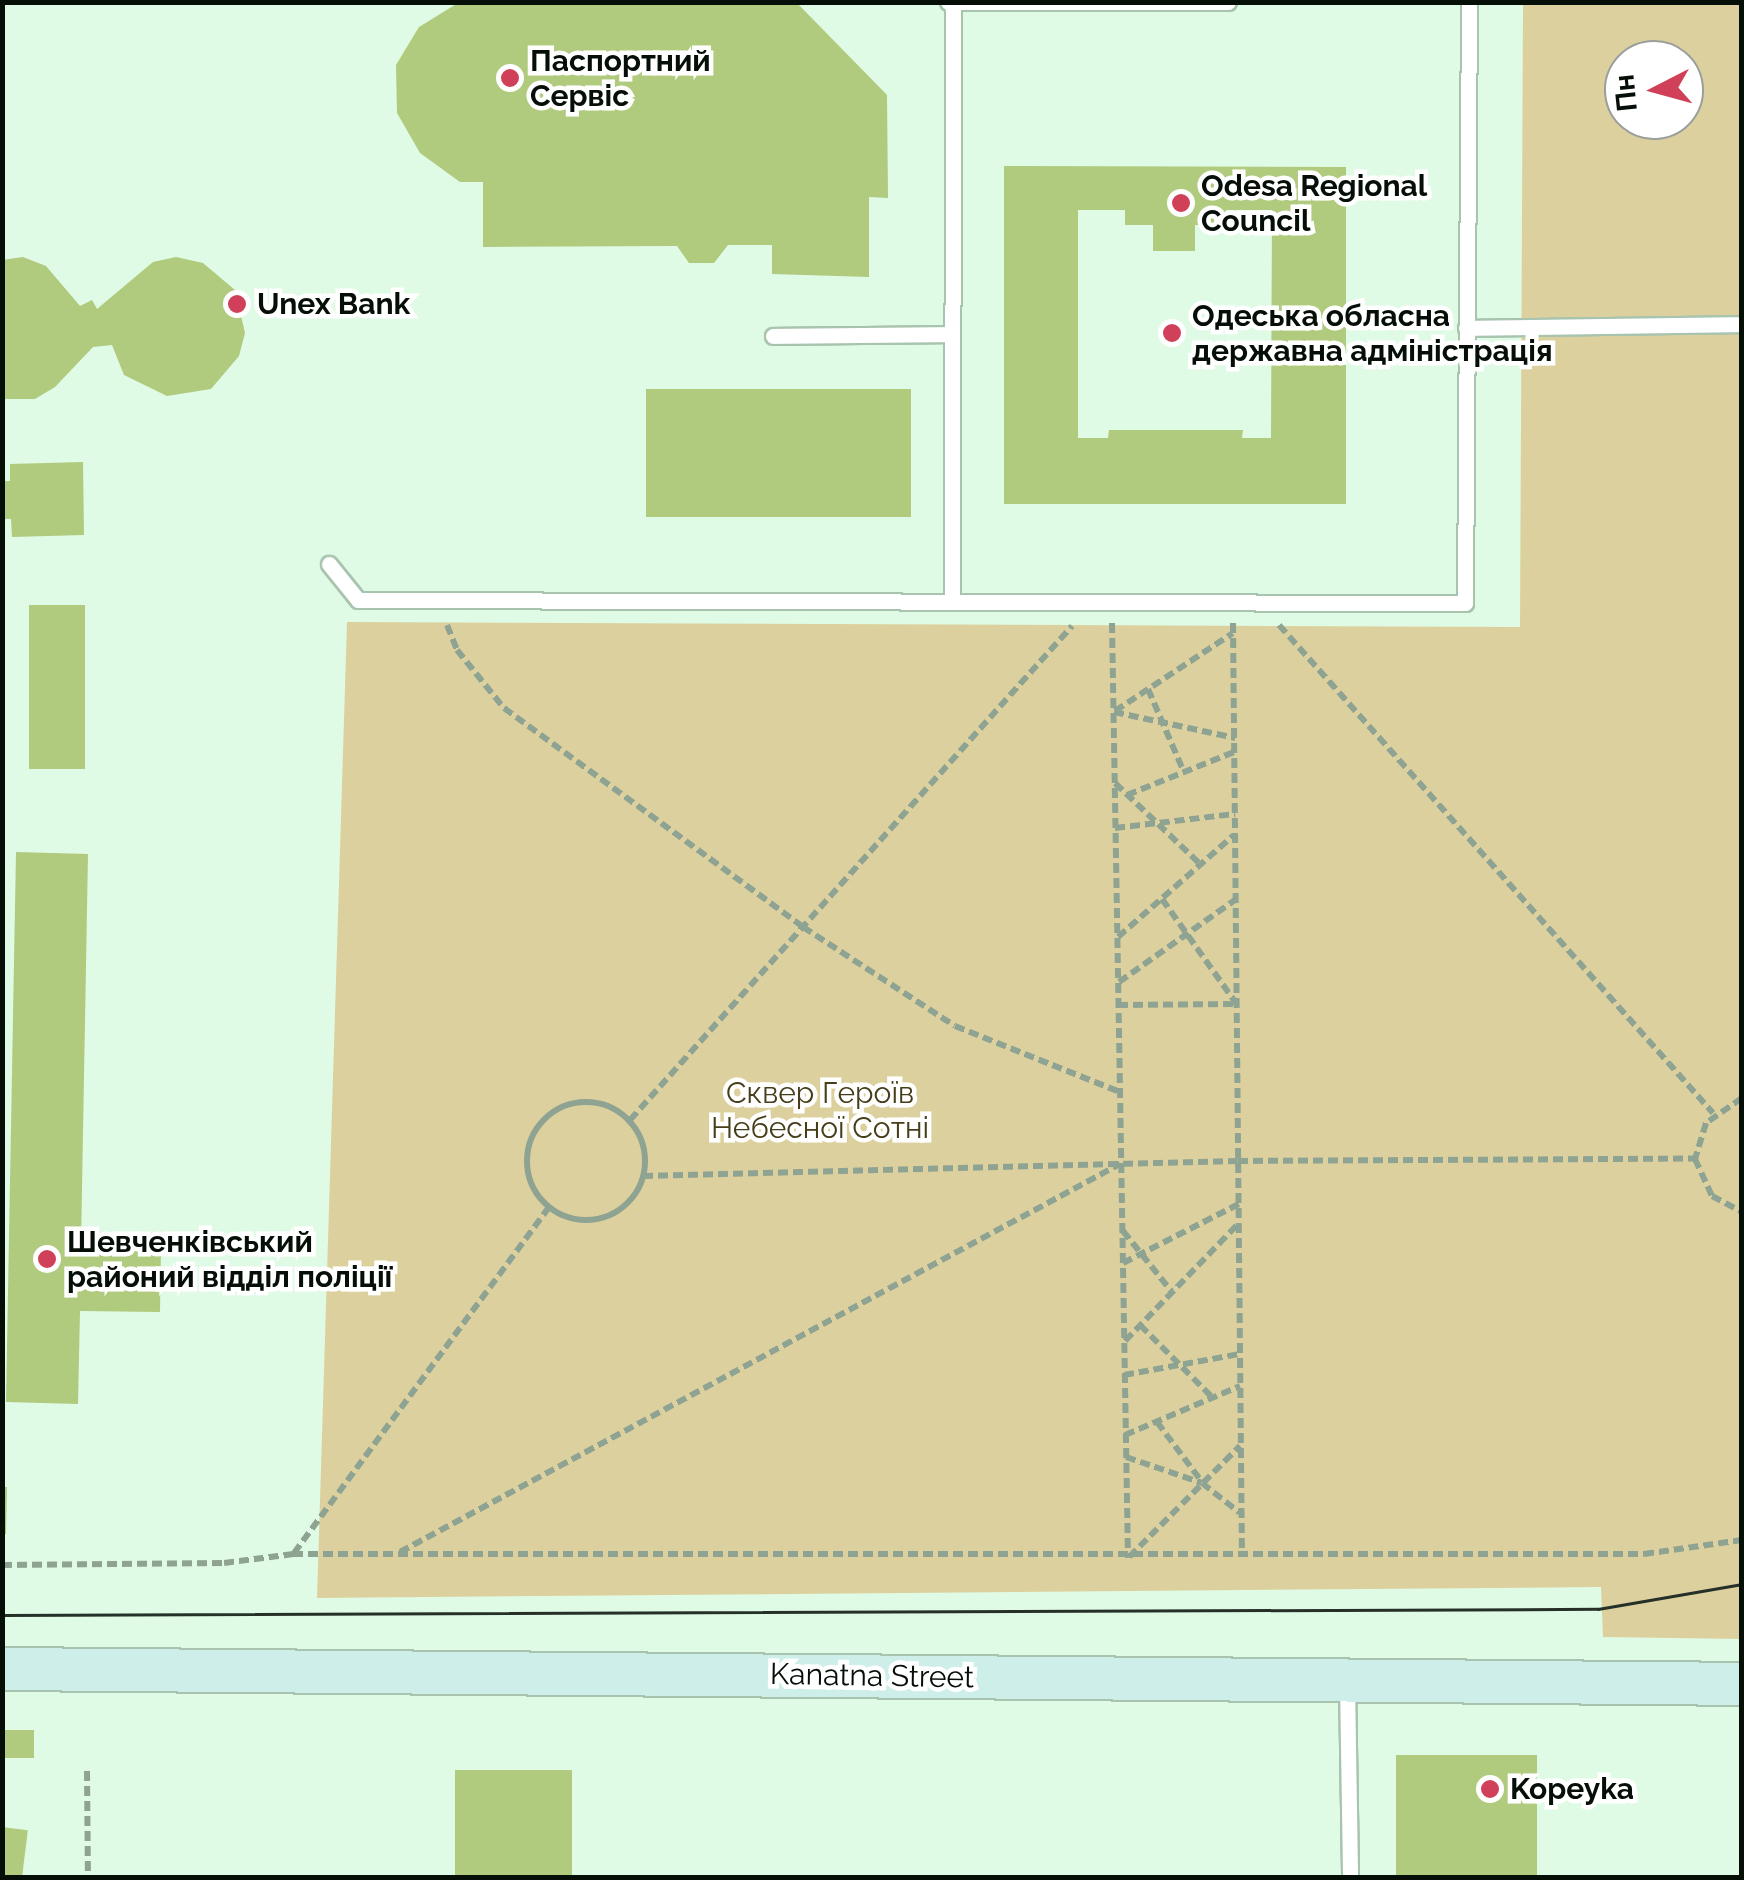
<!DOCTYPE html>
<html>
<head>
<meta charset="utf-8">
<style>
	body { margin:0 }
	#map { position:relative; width:1744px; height:1880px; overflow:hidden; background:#dffbe5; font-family:Raleway,sans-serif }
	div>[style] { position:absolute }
	.green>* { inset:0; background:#dcd19e }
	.building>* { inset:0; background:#b0ca7e; transform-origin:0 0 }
	.path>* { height:6px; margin-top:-3px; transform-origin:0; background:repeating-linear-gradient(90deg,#8fa393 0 10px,transparent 0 15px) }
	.path>.ring { margin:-3px; padding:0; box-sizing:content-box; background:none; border:6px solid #8fa393; border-radius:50% }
	.roads { filter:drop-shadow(2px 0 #a8c3ae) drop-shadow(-2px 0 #a8c3ae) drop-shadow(0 2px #a8c3ae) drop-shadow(0 -2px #a8c3ae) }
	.service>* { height:15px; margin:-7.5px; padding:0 7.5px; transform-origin:7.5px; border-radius:7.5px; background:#fff }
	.secondary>* { height:42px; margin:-21px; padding:0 21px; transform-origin:21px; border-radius:21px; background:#ceefe9 }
	.tram>* { height:2.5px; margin:-1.25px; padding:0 1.25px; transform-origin:1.25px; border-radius:1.25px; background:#253028 }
	.dots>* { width:28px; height:28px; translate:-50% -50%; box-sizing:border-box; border:5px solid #fff; border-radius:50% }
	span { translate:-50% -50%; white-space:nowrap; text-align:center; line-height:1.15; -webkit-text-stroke:9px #fff; paint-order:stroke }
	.poi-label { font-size:30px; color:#060e08; font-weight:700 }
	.left { translate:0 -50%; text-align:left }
	.park-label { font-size:30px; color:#463e1a }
	.street-label { font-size:30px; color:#060e08 }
	.frame { position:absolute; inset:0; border:5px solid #060e08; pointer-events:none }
	.north { position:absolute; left:1604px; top:40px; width:100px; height:100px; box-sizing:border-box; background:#fff; border:2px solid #9b9f9c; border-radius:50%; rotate:264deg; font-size:28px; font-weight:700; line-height:40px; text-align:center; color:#060e08 }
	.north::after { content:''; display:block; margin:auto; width:35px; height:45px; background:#d04059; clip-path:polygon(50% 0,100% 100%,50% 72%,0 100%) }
</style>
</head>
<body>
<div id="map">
	<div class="green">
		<i style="clip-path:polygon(evenodd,1523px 3px,1741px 3px,1741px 1639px,1603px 1637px,1601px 1587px,317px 1598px,347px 622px,1520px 627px,1523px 3px,1624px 60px,1684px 60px,1684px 120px,1624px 120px,1624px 60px)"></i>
	</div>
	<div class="building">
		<i style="clip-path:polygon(796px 2px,887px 95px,888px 198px,869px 197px,869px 277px,772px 274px,772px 245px,728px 245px,714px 263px,689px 263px,677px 246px,483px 247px,483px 182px,460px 182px,420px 153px,397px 113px,396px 65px,419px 27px,458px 3px)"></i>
		<i style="clip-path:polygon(evenodd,1004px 166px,1346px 167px,1346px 504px,1004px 504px,1004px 166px,1078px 210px,1125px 210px,1125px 225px,1153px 225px,1153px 251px,1195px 251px,1195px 225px,1226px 225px,1226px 210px,1272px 210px,1271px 438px,1242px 438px,1243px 430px,1109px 430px,1108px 438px,1078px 438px,1078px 210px)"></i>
		<i style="clip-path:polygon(23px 257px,46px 266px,80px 306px,92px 300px,97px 309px,153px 262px,176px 257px,203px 263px,235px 290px,245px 333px,239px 356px,211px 389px,167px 396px,124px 375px,112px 345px,93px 347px,55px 387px,35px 399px,2px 399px,2px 260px)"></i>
		<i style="left:646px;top:389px;width:265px;height:128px"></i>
		<i style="clip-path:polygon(83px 462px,84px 535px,12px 537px,11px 519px,2px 519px,2px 481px,10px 481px,10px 464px)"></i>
		<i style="left:29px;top:605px;width:56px;height:164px"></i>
		<i style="clip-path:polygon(16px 852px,88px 854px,81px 1245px,161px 1247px,160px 1312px,80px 1311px,78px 1404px,6px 1402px)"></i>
		<i style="clip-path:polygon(2px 1487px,7px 1487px,6px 1534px,2px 1534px)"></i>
		<i style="left:4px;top:1730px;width:30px;height:28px"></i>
		<i style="left:1396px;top:1755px;width:141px;height:123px"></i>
		<i style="left:572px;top:1770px;width:108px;height:117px;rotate:90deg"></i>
		<i style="left:2px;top:1827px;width:26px;height:51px;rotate:7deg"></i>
	</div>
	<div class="path">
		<i style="left:1112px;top:623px;width:935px;rotate:89.02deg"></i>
		<i style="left:1233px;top:623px;width:934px;rotate:89.45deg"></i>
		<i style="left:447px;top:625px;width:27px;rotate:68deg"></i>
		<i style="left:457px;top:650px;width:75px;rotate:51deg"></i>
		<i style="left:504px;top:708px;width:371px;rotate:36.2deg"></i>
		<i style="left:803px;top:927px;width:181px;rotate:33.1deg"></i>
		<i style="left:955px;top:1026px;width:178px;rotate:21.8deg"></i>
		<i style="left:1279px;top:625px;width:653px;rotate:48.35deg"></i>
		<i style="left:1148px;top:689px;width:90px;rotate:66.6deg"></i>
		<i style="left:1115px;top:711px;width:141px;rotate:-33.5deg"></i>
		<i style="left:1114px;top:712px;width:124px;rotate:12.1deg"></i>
		<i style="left:1115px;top:783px;width:117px;rotate:43.6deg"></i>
		<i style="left:1127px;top:795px;width:115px;rotate:-21.9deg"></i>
		<i style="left:1115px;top:828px;width:121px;rotate:-6.7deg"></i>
		<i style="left:1162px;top:899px;width:128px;rotate:54.6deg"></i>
		<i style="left:1118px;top:937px;width:154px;rotate:-41.3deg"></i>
		<i style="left:1119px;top:982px;width:142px;rotate:-35.3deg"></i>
		<i style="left:1118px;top:1005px;width:119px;rotate:-0.5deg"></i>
		<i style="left:1742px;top:1098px;width:44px;rotate:145.2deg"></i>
		<i style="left:1706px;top:1123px;width:38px;rotate:107deg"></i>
		<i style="left:1695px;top:1159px;width:41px;rotate:65.3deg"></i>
		<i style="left:1712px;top:1196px;width:34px;rotate:28deg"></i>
		<i class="ring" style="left:527px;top:1102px;width:112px;height:112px"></i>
		<i style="left:630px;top:1120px;width:663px;rotate:-48.18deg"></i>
		<i style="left:643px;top:1176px;width:595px;rotate:-1.44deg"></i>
		<i style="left:1238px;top:1161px;width:457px;rotate:-0.3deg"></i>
		<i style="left:1123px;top:1231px;width:78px;rotate:51.2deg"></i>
		<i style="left:1123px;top:1263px;width:130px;rotate:-27deg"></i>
		<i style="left:1140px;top:1325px;width:103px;rotate:45deg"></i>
		<i style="left:1125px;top:1341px;width:163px;rotate:-46deg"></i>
		<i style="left:1124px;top:1375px;width:118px;rotate:-10.3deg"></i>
		<i style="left:1157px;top:1422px;width:75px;rotate:53.1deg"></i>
		<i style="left:1125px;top:1435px;width:125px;rotate:-23.1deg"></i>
		<i style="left:1126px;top:1457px;width:80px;rotate:18.9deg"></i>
		<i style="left:1202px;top:1483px;width:48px;rotate:38.3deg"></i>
		<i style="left:400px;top:1552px;width:818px;rotate:-28.32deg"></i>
		<i style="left:294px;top:1553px;width:430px;rotate:-53.6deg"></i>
		<i style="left:1129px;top:1557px;width:157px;rotate:-45deg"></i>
		<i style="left:2px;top:1565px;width:222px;rotate:-0.5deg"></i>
		<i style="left:224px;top:1563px;width:70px;rotate:-7.4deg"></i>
		<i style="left:293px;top:1554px;width:1351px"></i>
		<i style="left:1644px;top:1554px;width:99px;rotate:-8.1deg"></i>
		<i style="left:87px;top:1771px;width:107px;rotate:89.5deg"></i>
	</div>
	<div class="roads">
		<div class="service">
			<i style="left:948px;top:2px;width:280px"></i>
			<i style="left:1466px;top:328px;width:276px;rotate:-0.8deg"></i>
			<i style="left:773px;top:336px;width:179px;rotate:-0.6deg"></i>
			<i style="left:329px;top:564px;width:46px;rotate:51.1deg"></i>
			<i style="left:358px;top:600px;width:1107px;rotate:0.16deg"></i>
			<i style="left:1465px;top:603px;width:601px;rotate:-89.62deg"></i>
			<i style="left:952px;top:601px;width:599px;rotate:-89.9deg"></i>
			<i style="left:1347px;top:1682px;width:196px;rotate:89.1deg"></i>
		</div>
		<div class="secondary">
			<i style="left:2px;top:1669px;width:1740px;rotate:0.49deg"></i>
		</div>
	</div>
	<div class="tram">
		<i style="left:2px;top:1615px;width:1596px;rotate:-0.22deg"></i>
		<i style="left:1598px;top:1609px;width:146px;rotate:-9.8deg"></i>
	</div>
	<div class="dots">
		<i style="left:510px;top:78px;background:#d04059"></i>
		<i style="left:1181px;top:203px;background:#d04059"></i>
		<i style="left:237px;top:304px;background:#d04059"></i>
		<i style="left:1172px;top:333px;background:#d04059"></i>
		<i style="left:47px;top:1259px;background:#d04059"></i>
		<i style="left:1490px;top:1789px;background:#d04059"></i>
	</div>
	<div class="poi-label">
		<span class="left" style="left:530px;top:78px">Паспортний<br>Сервіс</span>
		<span class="left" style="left:1201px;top:203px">Odesa Regional<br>Council</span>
		<span class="left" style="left:257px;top:304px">Unex Bank</span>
		<span class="left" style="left:1192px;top:333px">Одеська обласна<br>державна адміністрація</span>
		<span class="left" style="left:67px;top:1259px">Шевченківський<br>районий відділ поліції</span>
		<span class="left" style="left:1510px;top:1789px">Kopeyka</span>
	</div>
	<div class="park-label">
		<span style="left:820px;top:1110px">Сквер Героїв<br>Небесної Сотні</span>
	</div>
	<div class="street-label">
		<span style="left:872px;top:1676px;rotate:1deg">Kanatna Street</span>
	</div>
	<div class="frame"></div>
	<div class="north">Пн</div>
</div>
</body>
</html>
